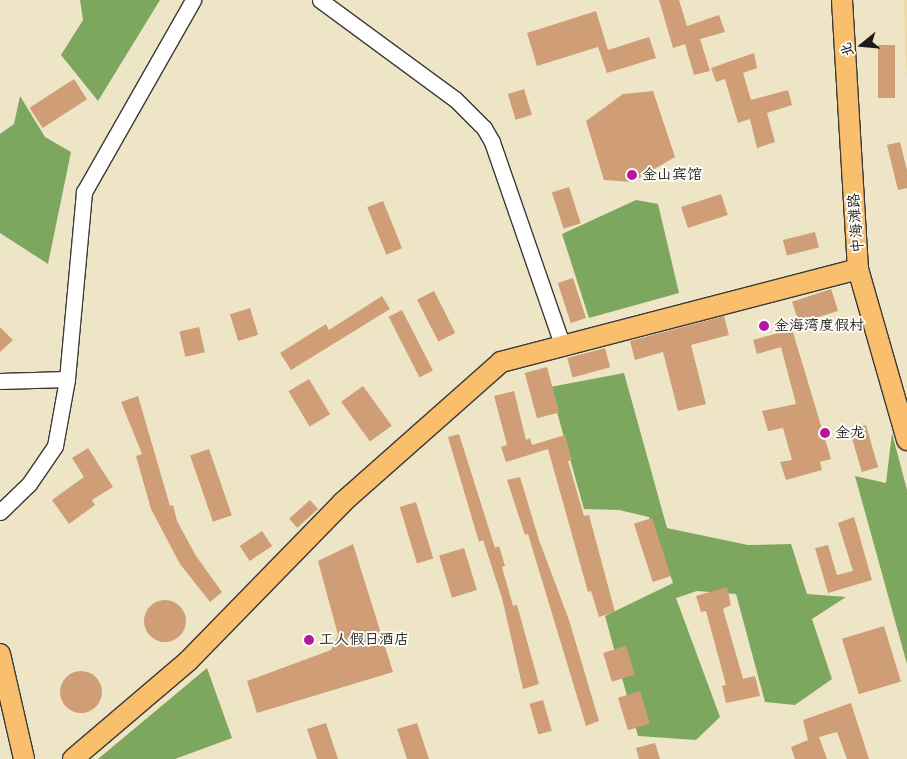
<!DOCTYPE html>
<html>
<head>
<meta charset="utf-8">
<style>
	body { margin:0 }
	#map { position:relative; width:907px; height:759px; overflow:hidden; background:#eee5c7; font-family:Sriracha,"LXGW WenKai TC",sans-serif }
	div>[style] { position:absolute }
	.forest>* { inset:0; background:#7da75f }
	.sand>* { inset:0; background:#eeda9e }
	.building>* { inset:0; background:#cf9e77; transform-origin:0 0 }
	.round { border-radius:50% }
	.roads { filter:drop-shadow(1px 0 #3c3a36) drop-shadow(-1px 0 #3c3a36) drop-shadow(0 1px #3c3a36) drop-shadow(0 -1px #3c3a36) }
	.minor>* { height:15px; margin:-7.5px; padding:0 7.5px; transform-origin:7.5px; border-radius:7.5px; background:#fff }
	.major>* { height:20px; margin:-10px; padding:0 10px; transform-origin:10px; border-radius:10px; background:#f9bf6d }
	.dots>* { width:14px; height:14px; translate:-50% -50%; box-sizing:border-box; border:2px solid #fdfcf7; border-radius:50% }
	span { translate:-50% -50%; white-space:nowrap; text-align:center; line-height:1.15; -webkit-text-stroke:4px #fdfcf7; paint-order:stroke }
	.poi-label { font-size:15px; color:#1c1c1c }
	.left { translate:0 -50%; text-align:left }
	.street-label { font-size:15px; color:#1c1c1c }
	.north { position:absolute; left:837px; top:20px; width:50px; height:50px; -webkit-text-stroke:4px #fdfcf7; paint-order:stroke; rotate:253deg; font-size:14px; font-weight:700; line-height:20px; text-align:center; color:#1c1c1c }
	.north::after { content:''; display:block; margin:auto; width:18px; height:22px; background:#1c1c1c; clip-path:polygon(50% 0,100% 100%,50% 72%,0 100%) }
</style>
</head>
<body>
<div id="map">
	<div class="forest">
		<i style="clip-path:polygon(80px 0,160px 0,98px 101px,61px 55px,83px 20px)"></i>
		<i style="clip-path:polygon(20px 96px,45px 137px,71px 152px,48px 264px,0 233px,0 134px,14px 124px)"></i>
		<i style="clip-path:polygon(636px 200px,658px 204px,679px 293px,589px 318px,562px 234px)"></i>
		<i style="clip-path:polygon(624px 373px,667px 528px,748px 545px,791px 544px,807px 594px,846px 597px,812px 619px,832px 679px,795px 705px,765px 702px,736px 594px,697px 591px,676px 598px,720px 717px,696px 740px,638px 736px,605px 616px,673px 583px,649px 517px,619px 510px,584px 509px,550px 387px)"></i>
		<i style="clip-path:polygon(892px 433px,907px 490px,907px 664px,855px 476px,886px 483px)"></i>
		<i style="clip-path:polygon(207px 668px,232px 738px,175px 759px,98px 759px)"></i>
	</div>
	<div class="sand">
		<i style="clip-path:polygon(904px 0,907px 0,907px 79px,905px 44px)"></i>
	</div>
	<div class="building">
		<i style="clip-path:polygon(659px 0,679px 0,687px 26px,719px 15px,725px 32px,700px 39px,710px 71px,694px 75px,685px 44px,673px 48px)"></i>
		<i style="clip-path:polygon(596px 11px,608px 50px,649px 37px,656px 58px,607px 73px,598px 47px,537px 66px,527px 33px)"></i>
		<i style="left:878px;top:45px;width:17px;height:53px"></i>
		<i style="clip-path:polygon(754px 53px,757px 68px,743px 73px,751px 100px,788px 90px,792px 105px,767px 113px,775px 142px,757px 148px,750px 119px,738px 123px,725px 79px,716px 82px,711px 68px)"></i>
		<i style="left:74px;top:79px;width:24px;height:53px;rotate:57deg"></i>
		<i style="left:524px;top:89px;width:27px;height:17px;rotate:73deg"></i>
		<i style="clip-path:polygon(653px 91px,675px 157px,632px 182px,604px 180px,586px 121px,623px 94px)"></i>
		<i style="clip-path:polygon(900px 142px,907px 170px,907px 188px,898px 190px,887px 145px)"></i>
		<i style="left:569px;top:187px;width:38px;height:18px;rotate:72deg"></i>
		<i style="left:721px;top:194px;width:22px;height:42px;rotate:72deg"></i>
		<i style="left:383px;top:201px;width:51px;height:17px;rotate:68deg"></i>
		<i style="left:815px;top:232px;width:16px;height:33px;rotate:76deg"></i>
		<i style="left:573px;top:278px;width:42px;height:16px;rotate:72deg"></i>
		<i style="left:831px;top:289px;width:23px;height:41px;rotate:72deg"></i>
		<i style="left:434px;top:291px;width:47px;height:19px;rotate:63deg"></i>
		<i style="clip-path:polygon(382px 296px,390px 309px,291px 370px,280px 353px,326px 324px,329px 330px)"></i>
		<i style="left:250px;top:308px;width:28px;height:21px;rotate:73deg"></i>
		<i style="left:402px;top:310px;width:68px;height:15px;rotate:63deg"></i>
		<i style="clip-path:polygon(724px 316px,729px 335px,691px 345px,706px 404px,678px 411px,663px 352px,635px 360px,630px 341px)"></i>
		<i style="clip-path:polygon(0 327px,13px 340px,0 352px)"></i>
		<i style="left:199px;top:327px;width:26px;height:20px;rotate:77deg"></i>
		<i style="clip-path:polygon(792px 329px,831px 459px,820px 462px,822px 470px,786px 480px,780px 462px,792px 460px,783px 428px,768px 431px,762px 411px,796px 404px,781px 347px,757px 354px,753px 340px)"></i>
		<i style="left:605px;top:348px;width:20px;height:39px;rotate:75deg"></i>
		<i style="left:547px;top:367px;width:47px;height:23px;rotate:75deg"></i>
		<i style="left:309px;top:379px;width:41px;height:24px;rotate:59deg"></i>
		<i style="left:363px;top:386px;width:49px;height:27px;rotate:54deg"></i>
		<i style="clip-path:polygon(514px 391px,526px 440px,530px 438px,532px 445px,565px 435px,572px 460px,568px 461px,584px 516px,589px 515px,615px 612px,599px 617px,591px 591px,588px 592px,548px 449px,506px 462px,501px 447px,507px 445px,494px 396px)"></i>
		<i style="clip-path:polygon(138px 396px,170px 506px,173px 505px,177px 521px,196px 556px,222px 592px,210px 602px,180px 564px,151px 509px,136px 456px,142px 454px,121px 402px)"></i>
		<i style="left:866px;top:425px;width:44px;height:17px;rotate:74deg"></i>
		<i style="clip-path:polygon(459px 434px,495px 548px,499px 546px,505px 566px,502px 567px,513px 606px,517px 605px,539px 684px,523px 689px,502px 598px,483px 540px,479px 542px,448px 437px)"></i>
		<i style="clip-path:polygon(88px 448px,113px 487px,92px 500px,95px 505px,69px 524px,52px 500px,84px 477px,72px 458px)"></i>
		<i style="left:209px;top:449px;width:70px;height:20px;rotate:71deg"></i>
		<i style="clip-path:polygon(520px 477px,539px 540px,569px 620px,599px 721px,586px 726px,528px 534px,525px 535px,507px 480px)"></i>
		<i style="left:310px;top:500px;width:12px;height:28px;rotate:48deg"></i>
		<i style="left:416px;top:502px;width:59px;height:17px;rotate:73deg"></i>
		<i style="clip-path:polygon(854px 517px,872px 580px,828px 593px,815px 548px,828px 545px,837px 575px,853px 571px,838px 523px)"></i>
		<i style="left:652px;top:518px;width:61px;height:19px;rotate:72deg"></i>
		<i style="left:262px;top:531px;width:18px;height:27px;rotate:56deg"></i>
		<i style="clip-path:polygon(353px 544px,393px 672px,257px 713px,247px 681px,331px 650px,338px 635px,318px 561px)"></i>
		<i style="left:464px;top:548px;width:44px;height:26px;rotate:73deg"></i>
		<i style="clip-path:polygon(727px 587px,731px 605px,723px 609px,743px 679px,755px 676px,760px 696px,726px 703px,722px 686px,726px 685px,706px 611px,701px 612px,696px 596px)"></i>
		<i class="round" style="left:144px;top:600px;width:42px;height:42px"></i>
		<i style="left:884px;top:626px;width:58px;height:44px;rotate:73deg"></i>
		<i style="left:626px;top:646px;width:30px;height:24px;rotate:73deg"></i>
		<i class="round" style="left:60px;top:671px;width:42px;height:42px"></i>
		<i style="left:640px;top:691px;width:34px;height:23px;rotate:73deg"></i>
		<i style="left:543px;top:700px;width:32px;height:14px;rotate:74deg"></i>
		<i style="clip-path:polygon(851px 703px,869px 759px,847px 759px,837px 732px,819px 737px,827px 759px,795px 759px,791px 747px,808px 740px,803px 720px)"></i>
		<i style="clip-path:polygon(326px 723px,338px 759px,317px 759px,307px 729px)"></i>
		<i style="clip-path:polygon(417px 723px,429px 759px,407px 759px,397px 729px)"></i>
		<i style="clip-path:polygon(655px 743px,660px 759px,639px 759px,636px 748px)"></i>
	</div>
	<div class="roads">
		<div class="minor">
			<i style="left:320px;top:0;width:167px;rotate:36.3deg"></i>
			<i style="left:455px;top:99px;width:41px;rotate:45deg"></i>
			<i style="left:484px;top:128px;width:16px;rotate:60deg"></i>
			<i style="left:492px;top:142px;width:214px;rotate:70.9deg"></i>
			<i style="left:0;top:381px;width:67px;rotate:-1.7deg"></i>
			<i style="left:0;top:512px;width:40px;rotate:-44deg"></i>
			<i style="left:29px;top:484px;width:46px;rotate:-55.6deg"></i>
			<i style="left:55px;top:446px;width:68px;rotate:-79.8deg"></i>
			<i style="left:67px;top:379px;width:188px;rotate:-84.8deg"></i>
			<i style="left:84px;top:192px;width:221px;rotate:-60.4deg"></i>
		</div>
		<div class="major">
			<i style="left:842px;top:0;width:269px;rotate:86.6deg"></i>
			<i style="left:858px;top:269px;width:178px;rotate:74deg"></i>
			<i style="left:0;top:654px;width:108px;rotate:77.1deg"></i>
			<i style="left:73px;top:759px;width:151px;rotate:-40.4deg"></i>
			<i style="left:188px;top:661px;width:222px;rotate:-45.7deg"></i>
			<i style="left:343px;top:502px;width:211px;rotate:-41.5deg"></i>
			<i style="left:501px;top:362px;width:369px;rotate:-14.6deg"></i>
		</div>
	</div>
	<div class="dots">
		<i style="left:632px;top:175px;background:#b5179e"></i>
		<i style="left:764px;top:326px;background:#b5179e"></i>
		<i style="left:825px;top:433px;background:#b5179e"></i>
		<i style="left:309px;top:640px;background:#b5179e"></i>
	</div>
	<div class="poi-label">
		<span class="left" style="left:642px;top:175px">金山宾馆</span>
		<span class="left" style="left:774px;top:326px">金海湾度假村</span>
		<span class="left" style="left:835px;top:433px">金龙</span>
		<span class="left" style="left:319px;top:640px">工人假日酒店</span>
	</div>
	<div class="street-label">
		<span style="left:856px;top:223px;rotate:-94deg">中海滩路</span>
	</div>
	<div class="north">北</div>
</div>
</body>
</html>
